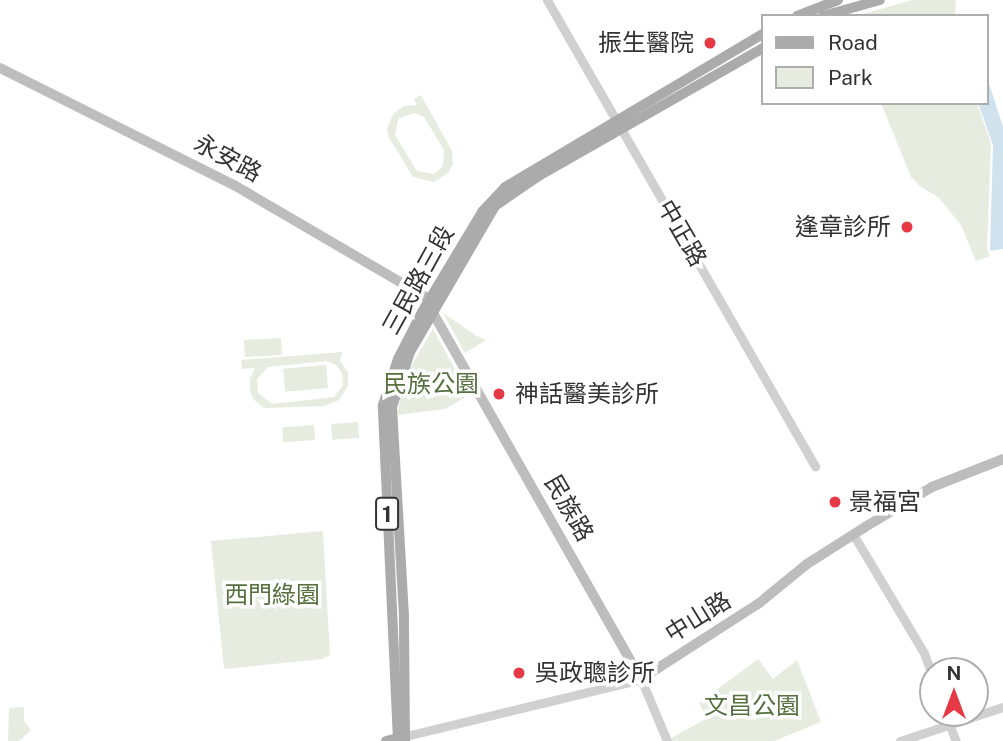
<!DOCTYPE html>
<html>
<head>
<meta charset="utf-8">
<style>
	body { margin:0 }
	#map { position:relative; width:1003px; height:741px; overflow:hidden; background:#fff; font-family:"Public Sans","Noto Sans TC",sans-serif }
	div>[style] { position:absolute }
	.green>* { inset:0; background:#e6ecdf; transform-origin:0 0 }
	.water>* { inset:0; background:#cfe2ee }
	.tertiary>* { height:9px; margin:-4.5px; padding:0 4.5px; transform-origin:4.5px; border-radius:4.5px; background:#d0d0d0 }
	.secondary>* { height:10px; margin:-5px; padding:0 5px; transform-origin:5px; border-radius:5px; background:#bdbdbd }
	.primary>* { height:10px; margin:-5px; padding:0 5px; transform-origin:5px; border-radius:5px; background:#ababab }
	.dots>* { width:19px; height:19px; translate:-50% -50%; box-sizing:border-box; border:4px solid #fff; border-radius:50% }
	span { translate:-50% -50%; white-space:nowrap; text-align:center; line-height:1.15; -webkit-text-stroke:7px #fff; paint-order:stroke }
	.shield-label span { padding:2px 5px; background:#fff; border:2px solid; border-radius:5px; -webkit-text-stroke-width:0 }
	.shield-label { font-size:23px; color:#333; font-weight:700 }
	.poi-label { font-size:24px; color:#333 }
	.right { translate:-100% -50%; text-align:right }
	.left { translate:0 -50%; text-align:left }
	.street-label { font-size:24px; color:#333 }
	.park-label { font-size:24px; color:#56703f }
	.legend { position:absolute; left:761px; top:14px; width:228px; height:91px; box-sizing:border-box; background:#fff; border:2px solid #adadad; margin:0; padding:9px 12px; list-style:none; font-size:21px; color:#333 }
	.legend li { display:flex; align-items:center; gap:14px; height:35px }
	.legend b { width:35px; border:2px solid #adadad }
	.north { position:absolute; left:919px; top:657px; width:70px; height:70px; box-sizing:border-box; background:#fff; border:2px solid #adadad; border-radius:50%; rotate:0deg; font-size:19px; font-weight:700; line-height:28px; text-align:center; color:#333 }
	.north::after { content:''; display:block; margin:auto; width:24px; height:32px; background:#e63946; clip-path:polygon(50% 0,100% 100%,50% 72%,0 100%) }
</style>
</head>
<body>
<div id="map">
	<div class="green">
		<i style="clip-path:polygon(912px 0,956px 0,955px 16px,856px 16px)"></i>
		<i style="clip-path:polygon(evenodd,421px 95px,452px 151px,453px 164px,448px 173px,434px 182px,413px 177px,388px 136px,387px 128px,394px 113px,404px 106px,417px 105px,414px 99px,421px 95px,414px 113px,424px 117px,444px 150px,443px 166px,434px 174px,417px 171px,395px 135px,398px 119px,414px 113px)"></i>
		<i style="clip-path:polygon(881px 103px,977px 103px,991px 144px,987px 249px,990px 256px,976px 261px,961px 225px,939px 198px,920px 186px,911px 177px)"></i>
		<i style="clip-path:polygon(443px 313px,477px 336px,486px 340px,465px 353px)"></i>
		<i style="clip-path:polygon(433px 329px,469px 395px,445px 409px,397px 415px,404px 378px)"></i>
		<i style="left:281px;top:338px;width:17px;height:37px;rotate:87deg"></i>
		<i style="clip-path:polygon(evenodd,342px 352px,340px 361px,348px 372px,348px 386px,339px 400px,324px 406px,264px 408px,254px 400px,250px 391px,250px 379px,255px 368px,242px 369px,241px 360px,342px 352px,326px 361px,336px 365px,342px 373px,343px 385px,334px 397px,272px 404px,258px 393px,257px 379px,268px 367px,326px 361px)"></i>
		<i style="left:326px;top:365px;width:23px;height:43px;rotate:85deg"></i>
		<i style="left:358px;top:422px;width:16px;height:27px;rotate:86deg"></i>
		<i style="left:314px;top:425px;width:15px;height:32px;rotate:86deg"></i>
		<i style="clip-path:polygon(323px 531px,330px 655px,322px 659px,224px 669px,211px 541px)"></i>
		<i style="clip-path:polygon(758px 659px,773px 679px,797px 660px,821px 722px,774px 741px,672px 741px,671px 738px,707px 718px,699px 703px)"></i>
		<i style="clip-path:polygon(24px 707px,24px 721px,31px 730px,19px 741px,8px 741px,9px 708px)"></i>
	</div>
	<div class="water">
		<i style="clip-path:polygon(987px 77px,1003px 127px,1003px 249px,990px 251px,993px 145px,978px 103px,987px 103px)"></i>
	</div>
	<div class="tertiary">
		<i style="left:547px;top:0;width:538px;rotate:60.1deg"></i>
		<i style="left:853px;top:534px;width:139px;rotate:59.2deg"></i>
		<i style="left:924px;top:653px;width:27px;rotate:70deg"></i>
		<i style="left:945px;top:713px;width:30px;rotate:69deg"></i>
		<i style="left:406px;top:736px;width:242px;rotate:-13.6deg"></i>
		<i style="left:641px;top:679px;width:67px;rotate:67.2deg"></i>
		<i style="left:900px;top:741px;width:108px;rotate:-18.3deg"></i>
	</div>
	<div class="secondary">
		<i style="left:0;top:68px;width:262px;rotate:26.6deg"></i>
		<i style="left:234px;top:185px;width:226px;rotate:30.3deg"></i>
		<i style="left:429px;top:299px;width:15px;rotate:74deg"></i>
		<i style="left:433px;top:313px;width:421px;rotate:60.4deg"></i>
		<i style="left:641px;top:679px;width:139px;rotate:-32.7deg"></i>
		<i style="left:758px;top:604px;width:63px;rotate:-39.2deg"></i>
		<i style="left:807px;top:564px;width:69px;rotate:-32.5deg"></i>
		<i style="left:865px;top:527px;width:78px;rotate:-30.8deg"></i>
		<i style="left:932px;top:487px;width:76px;rotate:-21.5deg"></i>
	</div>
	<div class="primary">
		<i style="left:797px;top:16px;width:44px;rotate:-21.3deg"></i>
		<i style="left:823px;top:16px;width:59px;rotate:-15.7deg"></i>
		<i style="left:386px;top:741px;width:18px;rotate:-13deg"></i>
		<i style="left:398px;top:741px;width:336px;rotate:-92.6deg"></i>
		<i style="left:383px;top:405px;width:48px;rotate:-71.9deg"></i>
		<i style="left:398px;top:359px;width:53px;rotate:-62.9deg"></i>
		<i style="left:422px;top:312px;width:117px;rotate:-59deg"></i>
		<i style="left:482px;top:212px;width:34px;rotate:-47deg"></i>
		<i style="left:505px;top:187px;width:300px;rotate:-30.7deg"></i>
		<i style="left:405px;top:741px;width:125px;rotate:-90.5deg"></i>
		<i style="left:404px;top:616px;width:209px;rotate:-93.3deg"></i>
		<i style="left:392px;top:407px;width:58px;rotate:-71.9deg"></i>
		<i style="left:410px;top:352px;width:169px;rotate:-59.8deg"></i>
		<i style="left:495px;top:206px;width:51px;rotate:-34.6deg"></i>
		<i style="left:537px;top:177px;width:260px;rotate:-29.7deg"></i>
	</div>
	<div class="dots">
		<i style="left:710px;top:43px;background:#e63946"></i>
		<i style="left:907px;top:227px;background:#e63946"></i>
		<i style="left:499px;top:394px;background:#e63946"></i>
		<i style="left:835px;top:502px;background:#e63946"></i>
		<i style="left:519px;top:673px;background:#e63946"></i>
	</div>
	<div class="shield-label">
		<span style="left:387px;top:514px">1</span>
	</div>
	<div class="poi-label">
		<span class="right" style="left:694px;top:43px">振生醫院</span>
		<span class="right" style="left:891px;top:227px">逢章診所</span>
		<span class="left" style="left:515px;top:394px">神話醫美診所</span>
		<span class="left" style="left:849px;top:502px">景福宮</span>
		<span class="left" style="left:535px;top:673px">吳政聰診所</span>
	</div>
	<div class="street-label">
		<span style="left:228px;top:158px;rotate:28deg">永安路</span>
		<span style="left:682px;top:233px;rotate:60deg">中正路</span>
		<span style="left:418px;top:280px;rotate:-61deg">三民路三段</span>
		<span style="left:569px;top:508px;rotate:60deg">民族路</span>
		<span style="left:698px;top:617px;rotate:-32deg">中山路</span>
	</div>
	<div class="park-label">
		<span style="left:431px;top:384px">民族公園</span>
		<span style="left:272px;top:595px">西門綠園</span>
		<span style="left:752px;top:706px">文昌公園</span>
	</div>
	<ul class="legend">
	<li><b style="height:9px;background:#ababab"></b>Road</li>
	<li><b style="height:19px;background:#e6ecdf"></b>Park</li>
	</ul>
	<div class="north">N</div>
</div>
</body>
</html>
